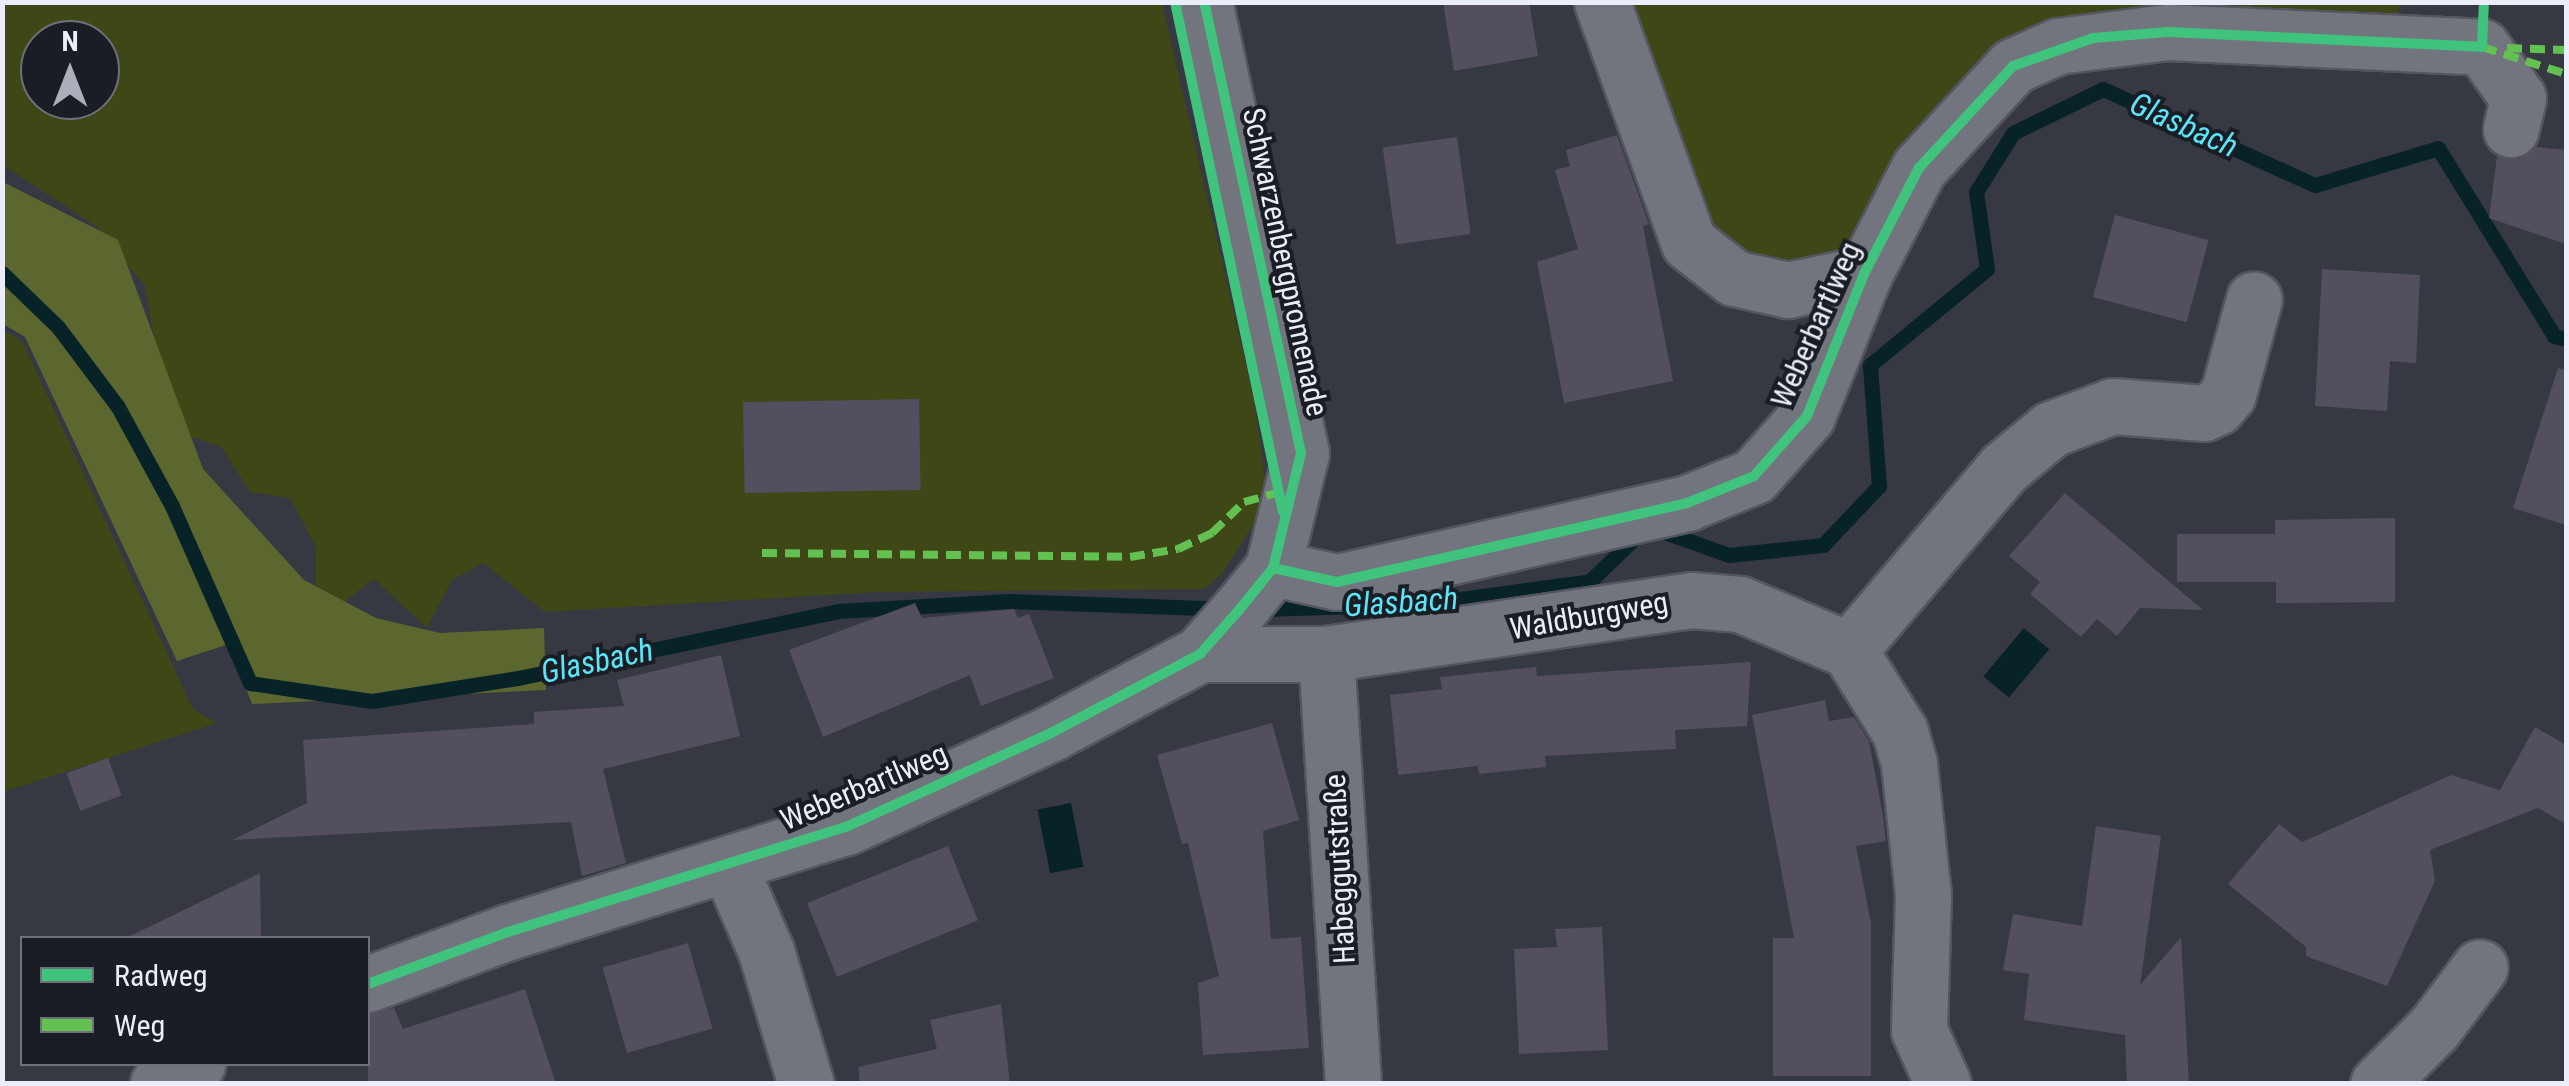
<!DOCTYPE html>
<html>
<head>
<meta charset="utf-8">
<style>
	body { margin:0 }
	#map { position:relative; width:2569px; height:1086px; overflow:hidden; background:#363842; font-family:"Roboto Condensed",sans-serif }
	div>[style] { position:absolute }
	.green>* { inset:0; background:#3f4716 }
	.forest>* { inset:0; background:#5c672f }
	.water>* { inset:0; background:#072328; transform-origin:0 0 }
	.stream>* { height:15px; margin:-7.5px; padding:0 7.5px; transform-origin:7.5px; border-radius:7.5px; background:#072328 }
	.building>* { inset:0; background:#534f5e; transform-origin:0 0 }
	.roads { filter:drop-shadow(2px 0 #54565f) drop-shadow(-2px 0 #54565f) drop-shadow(0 2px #54565f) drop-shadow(0 -2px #54565f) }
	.minor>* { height:55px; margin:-27.5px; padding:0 27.5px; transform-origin:27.5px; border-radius:27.5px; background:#72747e }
	.quiet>* { height:8px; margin-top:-4px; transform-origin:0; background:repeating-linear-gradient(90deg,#63c152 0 15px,transparent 0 23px) }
	.cycleway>* { height:10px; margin:-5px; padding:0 5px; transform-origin:5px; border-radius:5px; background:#40c37c }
	span { translate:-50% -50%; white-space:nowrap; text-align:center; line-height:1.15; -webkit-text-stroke:8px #1b1d25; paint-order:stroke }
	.street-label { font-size:30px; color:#ebeef9 }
	.water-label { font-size:32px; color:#5ae5f8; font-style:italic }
	.frame { position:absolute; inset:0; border:5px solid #ebeef9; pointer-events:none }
	.legend { position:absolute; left:20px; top:936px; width:350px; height:130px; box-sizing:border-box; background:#1b1d25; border:2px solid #6e717a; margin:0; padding:12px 18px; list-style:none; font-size:30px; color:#ebeef9 }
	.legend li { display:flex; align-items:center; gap:20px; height:50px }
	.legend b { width:50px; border:2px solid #6e717a }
	.north { position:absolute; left:20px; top:20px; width:100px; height:100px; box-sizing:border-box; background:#1b1d25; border:2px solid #6e717a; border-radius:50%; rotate:0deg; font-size:28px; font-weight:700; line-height:40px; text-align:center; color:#ebeef9 }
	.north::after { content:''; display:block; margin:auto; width:35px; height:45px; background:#acaeb9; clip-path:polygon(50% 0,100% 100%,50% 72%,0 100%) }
</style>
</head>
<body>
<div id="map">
	<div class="green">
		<i style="clip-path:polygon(evenodd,3px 3px,1162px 3px,1254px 400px,1268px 501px,1223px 572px,1204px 589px,877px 592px,545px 612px,483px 563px,452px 580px,427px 628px,374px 579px,344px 602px,316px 585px,316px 547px,290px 498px,250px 492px,221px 447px,187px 435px,159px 366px,145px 286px,97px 227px,3px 165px,3px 3px,40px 40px,100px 40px,100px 100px,40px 100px,40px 40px)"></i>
		<i style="clip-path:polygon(1618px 3px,2400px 3px,2394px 33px,2064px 36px,1851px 267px,1716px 259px)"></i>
		<i style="clip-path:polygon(3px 330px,22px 341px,193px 709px,217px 723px,3px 792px)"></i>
	</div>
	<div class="forest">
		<i style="clip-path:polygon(3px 182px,118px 240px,203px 469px,304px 580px,376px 618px,440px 633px,544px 628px,546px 690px,252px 704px,229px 644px,177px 661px,25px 337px,3px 324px)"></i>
	</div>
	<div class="water">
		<i style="left:2024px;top:628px;width:33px;height:63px;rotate:40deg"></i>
		<i style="left:1071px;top:803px;width:65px;height:34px;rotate:79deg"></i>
	</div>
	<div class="stream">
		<i style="left:2px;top:273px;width:78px;rotate:44deg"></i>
		<i style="left:58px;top:327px;width:100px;rotate:53.1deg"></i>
		<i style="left:118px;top:407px;width:113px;rotate:61.4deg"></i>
		<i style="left:172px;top:506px;width:193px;rotate:66.2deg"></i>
		<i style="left:250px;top:683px;width:123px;rotate:8.4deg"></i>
		<i style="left:372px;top:701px;width:148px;rotate:-9deg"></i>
		<i style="left:518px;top:678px;width:327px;rotate:-11.8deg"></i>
		<i style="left:838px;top:611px;width:172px;rotate:-3.3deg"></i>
		<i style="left:1010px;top:601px;width:214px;rotate:2.1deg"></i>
		<i style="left:1257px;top:609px;width:166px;rotate:-1.7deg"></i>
		<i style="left:1423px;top:604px;width:169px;rotate:-7.8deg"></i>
		<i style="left:1590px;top:581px;width:79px;rotate:-44deg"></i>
		<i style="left:1647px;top:526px;width:87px;rotate:19.5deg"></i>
		<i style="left:1729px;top:555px;width:95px;rotate:-6.1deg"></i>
		<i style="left:1823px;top:545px;width:81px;rotate:-46.5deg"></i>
		<i style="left:1879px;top:486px;width:121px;rotate:-94.3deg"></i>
		<i style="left:1870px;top:365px;width:151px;rotate:-39.4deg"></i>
		<i style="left:1987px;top:269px;width:78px;rotate:-98.1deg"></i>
		<i style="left:1976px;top:192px;width:70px;rotate:-57.9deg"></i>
		<i style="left:2013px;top:133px;width:100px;rotate:-26.1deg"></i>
		<i style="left:2103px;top:89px;width:233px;rotate:24.4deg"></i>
		<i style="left:2315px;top:185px;width:128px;rotate:-16.7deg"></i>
		<i style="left:2438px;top:148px;width:221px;rotate:58.3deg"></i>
		<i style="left:2554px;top:336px;width:12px;rotate:14deg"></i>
	</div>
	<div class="building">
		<i style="clip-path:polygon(1443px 2px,1529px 2px,1538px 56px,1454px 71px)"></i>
		<i style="clip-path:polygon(1617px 135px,1649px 224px,1643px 226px,1673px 381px,1564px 403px,1537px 262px,1578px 249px,1555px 170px,1570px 166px,1566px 150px)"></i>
		<i style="left:1457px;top:137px;width:98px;height:75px;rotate:82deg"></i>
		<i style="clip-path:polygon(2536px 147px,2566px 150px,2566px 244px,2489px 218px,2497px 156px,2519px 159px)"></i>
		<i style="left:2115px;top:215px;width:97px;height:85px;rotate:15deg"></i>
		<i style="clip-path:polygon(2322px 269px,2420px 275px,2416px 363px,2390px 361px,2387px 411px,2315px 406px)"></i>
		<i style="clip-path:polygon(2558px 368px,2566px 370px,2566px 525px,2513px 508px)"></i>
		<i style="left:919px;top:399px;width:91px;height:176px;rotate:89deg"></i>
		<i style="clip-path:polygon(2065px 493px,2203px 610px,2140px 608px,2117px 636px,2097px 619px,2081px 637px,2030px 594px,2040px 582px,2009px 556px)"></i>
		<i style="clip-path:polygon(2395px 518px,2395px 602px,2276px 603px,2276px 582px,2177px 582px,2177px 534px,2275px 534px,2275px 520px)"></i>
		<i style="clip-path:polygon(915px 603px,922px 618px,1014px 609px,1018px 618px,1029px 614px,1054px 678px,981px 706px,970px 675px,823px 737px,789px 650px)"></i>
		<i style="clip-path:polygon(721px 655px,740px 736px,603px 769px,626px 863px,582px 876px,571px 822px,232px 840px,307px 803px,303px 740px,534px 724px,534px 712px,624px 706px,617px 680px)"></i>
		<i style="clip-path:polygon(1751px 662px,1747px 726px,1675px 730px,1676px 749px,1545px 756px,1546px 767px,1479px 774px,1478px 766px,1398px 775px,1390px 695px,1442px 689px,1440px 677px,1536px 667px,1537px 676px)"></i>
		<i style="clip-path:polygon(1825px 700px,1829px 721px,1854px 717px,1869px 741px,1883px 816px,1886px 841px,1856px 846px,1871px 923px,1871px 1076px,1773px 1076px,1773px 938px,1794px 938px,1752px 715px)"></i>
		<i style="clip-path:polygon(1272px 723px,1299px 820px,1263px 831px,1271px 939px,1301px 937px,1309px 1048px,1203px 1055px,1198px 983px,1219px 976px,1188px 843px,1182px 844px,1157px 755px)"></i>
		<i style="clip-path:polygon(2535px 727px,2566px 745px,2566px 824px,2538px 808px,2430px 850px,2435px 881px,2387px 986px,2306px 956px,2306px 947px,2228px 884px,2279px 824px,2302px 842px,2451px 775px,2500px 790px)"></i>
		<i style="left:108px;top:758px;width:40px;height:44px;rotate:70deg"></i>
		<i style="clip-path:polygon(2096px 826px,2161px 836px,2140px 985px,2181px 937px,2189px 1084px,2127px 1084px,2125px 1035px,2024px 1020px,2029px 974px,2003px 970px,2013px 914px,2082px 926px)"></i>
		<i style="left:948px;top:846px;width:80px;height:152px;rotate:68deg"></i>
		<i style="clip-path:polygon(260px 873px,261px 938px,126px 938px)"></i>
		<i style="clip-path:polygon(1602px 927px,1608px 1050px,1519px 1054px,1514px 949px,1557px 947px,1555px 929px)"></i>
		<i style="left:688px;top:943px;width:89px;height:89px;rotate:74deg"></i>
		<i style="clip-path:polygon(525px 989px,556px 1084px,368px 1084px,368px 1014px,394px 1008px,403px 1029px)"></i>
		<i style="clip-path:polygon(1001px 1004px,1010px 1084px,860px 1084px,858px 1067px,937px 1049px,930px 1020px)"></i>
	</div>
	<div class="roads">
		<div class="minor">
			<i style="left:1602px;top:2px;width:256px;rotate:70.2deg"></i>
			<i style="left:1689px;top:243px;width:57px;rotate:37.9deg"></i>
			<i style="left:1734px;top:278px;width:55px;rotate:12.5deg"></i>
			<i style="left:1788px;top:290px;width:78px;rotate:-11.9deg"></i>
			<i style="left:2482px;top:47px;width:62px;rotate:54.8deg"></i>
			<i style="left:2518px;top:98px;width:32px;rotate:103deg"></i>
			<i style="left:1273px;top:568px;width:66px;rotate:12.3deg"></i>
			<i style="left:1337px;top:582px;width:359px;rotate:-12.7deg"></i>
			<i style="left:1687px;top:503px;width:72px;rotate:-21.9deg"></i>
			<i style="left:1754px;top:476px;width:80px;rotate:-48.5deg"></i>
			<i style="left:1807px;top:416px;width:153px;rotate:-68.1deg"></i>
			<i style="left:1864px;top:274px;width:119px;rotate:-62.6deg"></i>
			<i style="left:1919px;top:168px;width:139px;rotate:-47.3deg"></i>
			<i style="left:2013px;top:66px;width:49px;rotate:-24deg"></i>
			<i style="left:2058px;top:46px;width:111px;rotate:-7.3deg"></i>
			<i style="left:2168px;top:32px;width:314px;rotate:2.7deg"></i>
			<i style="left:1849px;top:650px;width:239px;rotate:-49.6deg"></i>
			<i style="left:2004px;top:468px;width:61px;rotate:-39.7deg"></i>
			<i style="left:2051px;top:429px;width:66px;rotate:-20.4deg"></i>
			<i style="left:2113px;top:406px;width:91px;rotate:4.4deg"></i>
			<i style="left:2204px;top:413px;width:14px;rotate:-25deg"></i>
			<i style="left:2217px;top:407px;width:17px;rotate:-50deg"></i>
			<i style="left:2228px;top:394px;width:98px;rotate:-74.7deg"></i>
			<i style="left:1200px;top:654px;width:126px"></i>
			<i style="left:1326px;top:654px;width:369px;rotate:-8.4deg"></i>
			<i style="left:1691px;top:600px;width:49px;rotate:4.7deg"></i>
			<i style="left:1740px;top:604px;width:118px;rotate:22.9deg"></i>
			<i style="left:1849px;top:650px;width:97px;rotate:58.1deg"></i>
			<i style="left:1900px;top:732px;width:33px;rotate:74deg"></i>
			<i style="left:1909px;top:764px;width:131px;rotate:83.9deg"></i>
			<i style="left:1923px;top:894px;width:136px;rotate:91.7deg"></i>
			<i style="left:1919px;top:1030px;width:59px;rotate:66deg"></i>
			<i style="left:1326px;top:654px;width:431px;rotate:86.4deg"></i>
			<i style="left:730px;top:868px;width:90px;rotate:66.6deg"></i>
			<i style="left:766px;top:951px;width:139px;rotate:73.3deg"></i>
			<i style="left:368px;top:984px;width:149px;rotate:-20.4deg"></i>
			<i style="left:508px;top:932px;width:354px;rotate:-17.3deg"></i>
			<i style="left:846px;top:827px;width:226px;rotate:-24.6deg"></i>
			<i style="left:1051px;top:733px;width:169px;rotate:-27.9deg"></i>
			<i style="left:1200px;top:654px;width:59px;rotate:-48.4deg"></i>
			<i style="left:1239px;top:610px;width:54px;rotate:-51deg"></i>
			<i style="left:1273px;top:568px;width:118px;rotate:-76.3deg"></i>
			<i style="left:1301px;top:453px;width:461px;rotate:-102.1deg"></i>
			<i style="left:158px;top:1084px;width:44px;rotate:-27.1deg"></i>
			<i style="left:2378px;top:1084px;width:79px;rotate:-45deg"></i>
			<i style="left:2434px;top:1028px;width:76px;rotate:-53deg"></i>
		</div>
	</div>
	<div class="quiet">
		<i style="left:2482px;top:47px;width:88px;rotate:17.8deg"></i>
		<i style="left:2507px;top:48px;width:59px;rotate:1.9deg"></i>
		<i style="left:762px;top:553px;width:368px;rotate:0.6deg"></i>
		<i style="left:1130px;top:557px;width:49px;rotate:-9.5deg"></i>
		<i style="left:1178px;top:549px;width:38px;rotate:-25deg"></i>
		<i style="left:1212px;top:533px;width:45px;rotate:-44.1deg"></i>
		<i style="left:1244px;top:502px;width:41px;rotate:-15.4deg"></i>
	</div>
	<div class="cycleway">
		<i style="left:1175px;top:2px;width:521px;rotate:78.04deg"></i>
		<i style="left:1273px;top:568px;width:66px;rotate:12.3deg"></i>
		<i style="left:1337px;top:582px;width:359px;rotate:-12.7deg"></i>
		<i style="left:1687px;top:503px;width:72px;rotate:-21.9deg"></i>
		<i style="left:1754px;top:476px;width:80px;rotate:-48.5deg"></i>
		<i style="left:1807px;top:416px;width:153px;rotate:-68.1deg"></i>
		<i style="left:1864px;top:274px;width:119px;rotate:-62.6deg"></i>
		<i style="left:1919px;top:168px;width:139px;rotate:-47.3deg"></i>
		<i style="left:2013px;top:66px;width:85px;rotate:-19.3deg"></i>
		<i style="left:2093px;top:38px;width:75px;rotate:-4.6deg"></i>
		<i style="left:2168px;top:32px;width:314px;rotate:2.7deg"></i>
		<i style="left:2482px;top:47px;width:45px;rotate:-87.5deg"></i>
		<i style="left:368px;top:984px;width:149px;rotate:-20.4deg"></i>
		<i style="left:508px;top:932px;width:354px;rotate:-17.3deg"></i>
		<i style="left:846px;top:827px;width:226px;rotate:-24.6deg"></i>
		<i style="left:1051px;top:733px;width:169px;rotate:-27.9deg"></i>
		<i style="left:1200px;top:654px;width:59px;rotate:-48.4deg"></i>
		<i style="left:1239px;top:610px;width:54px;rotate:-51deg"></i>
		<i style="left:1273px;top:568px;width:118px;rotate:-76.3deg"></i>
		<i style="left:1301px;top:453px;width:461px;rotate:-102.1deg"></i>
	</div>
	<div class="street-label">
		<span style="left:1285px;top:262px;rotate:78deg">Schwarzenbergpromenade</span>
		<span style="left:1816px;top:325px;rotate:-66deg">Weberbartlweg</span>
		<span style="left:1589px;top:616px;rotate:-10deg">Waldburgweg</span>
		<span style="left:864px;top:787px;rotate:-23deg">Weberbartlweg</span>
		<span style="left:1340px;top:869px;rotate:-93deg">Habeggutstraße</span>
	</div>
	<div class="water-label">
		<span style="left:2184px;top:125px;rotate:24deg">Glasbach</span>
		<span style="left:1401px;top:602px;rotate:-4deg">Glasbach</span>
		<span style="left:597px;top:661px;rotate:-12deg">Glasbach</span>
	</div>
	<div class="frame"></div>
	<ul class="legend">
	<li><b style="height:12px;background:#40c37c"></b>Radweg</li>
	<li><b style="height:12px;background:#63c152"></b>Weg</li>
	</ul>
	<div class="north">N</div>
</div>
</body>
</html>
